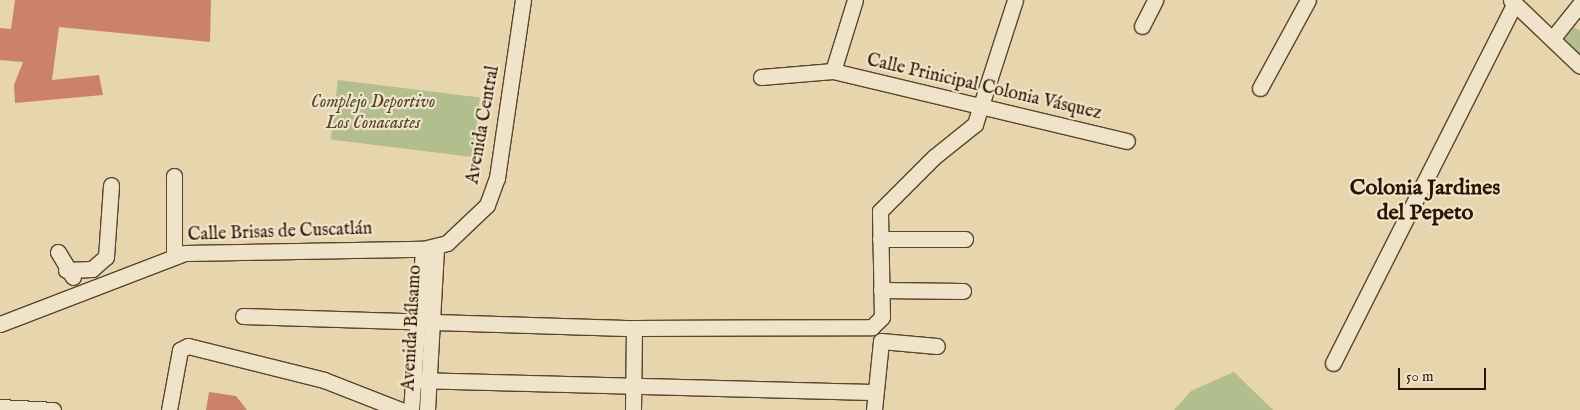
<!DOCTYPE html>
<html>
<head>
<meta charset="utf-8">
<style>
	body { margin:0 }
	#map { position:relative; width:1580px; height:410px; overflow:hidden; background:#e7d5ad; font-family:"IM FELL English",serif }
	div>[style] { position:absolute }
	.green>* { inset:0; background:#b2be8d; transform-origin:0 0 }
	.building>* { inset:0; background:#cb816c }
	.roads { filter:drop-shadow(1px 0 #5a442e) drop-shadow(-1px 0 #5a442e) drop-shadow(0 1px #5a442e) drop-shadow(0 -1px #5a442e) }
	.minor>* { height:15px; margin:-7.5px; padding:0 7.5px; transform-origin:7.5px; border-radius:7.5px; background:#efe4ca }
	span { translate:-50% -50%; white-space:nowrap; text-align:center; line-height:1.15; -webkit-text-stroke:4.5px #efe4ca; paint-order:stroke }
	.street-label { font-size:18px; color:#2b1403 }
	.park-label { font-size:18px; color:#54472c; font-style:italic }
	.district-label { font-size:22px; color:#2b1403; font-weight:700 }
	.scale { position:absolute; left:1398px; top:368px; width:88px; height:22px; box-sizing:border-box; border:2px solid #2b1403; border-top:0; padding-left:6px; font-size:15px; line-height:18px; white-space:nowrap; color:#2b1403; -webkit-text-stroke:4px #efe4ca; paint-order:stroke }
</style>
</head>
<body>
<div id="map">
	<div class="green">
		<i style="clip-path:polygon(1565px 22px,1580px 31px,1580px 66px,1552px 39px)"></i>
		<i style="left:338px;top:80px;width:143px;height:60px;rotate:7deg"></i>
		<i style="clip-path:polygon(1234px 372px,1273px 410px,1174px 410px,1191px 391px)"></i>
	</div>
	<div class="building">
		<i style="clip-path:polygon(15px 0,211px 0,210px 42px,59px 27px,52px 80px,99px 75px,103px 95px,15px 103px,14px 85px,23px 62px,0 60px,0 28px,11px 29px)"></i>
		<i style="clip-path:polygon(209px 392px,236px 396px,247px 410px,206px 410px)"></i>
	</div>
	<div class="roads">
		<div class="minor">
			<i style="left:1511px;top:0;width:95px;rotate:43.7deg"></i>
			<i style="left:1142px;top:26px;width:29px;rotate:-63deg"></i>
			<i style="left:1552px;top:39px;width:45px;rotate:-51.3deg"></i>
			<i style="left:833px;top:71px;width:74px;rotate:-72.8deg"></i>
			<i style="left:761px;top:77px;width:72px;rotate:-4.8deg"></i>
			<i style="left:833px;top:71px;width:302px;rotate:13.4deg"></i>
			<i style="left:1260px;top:88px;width:100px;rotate:-61.4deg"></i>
			<i style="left:174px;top:176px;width:80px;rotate:90deg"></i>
			<i style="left:880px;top:239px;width:85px"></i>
			<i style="left:58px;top:252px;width:29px;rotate:59deg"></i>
			<i style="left:66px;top:270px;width:26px;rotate:-2deg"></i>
			<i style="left:92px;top:269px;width:18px;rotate:-41deg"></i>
			<i style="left:106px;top:257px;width:72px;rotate:-86deg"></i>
			<i style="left:881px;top:290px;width:82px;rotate:0.7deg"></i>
			<i style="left:243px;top:316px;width:391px;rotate:1.8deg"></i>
			<i style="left:634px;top:328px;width:238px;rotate:-0.2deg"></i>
			<i style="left:872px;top:327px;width:14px;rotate:-45deg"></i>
			<i style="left:882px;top:317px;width:106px;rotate:-91.1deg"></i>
			<i style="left:880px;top:211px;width:76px;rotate:-45deg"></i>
			<i style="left:934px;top:157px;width:53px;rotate:-38.8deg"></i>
			<i style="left:975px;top:124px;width:130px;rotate:-72.1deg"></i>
			<i style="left:0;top:324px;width:198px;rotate:-21deg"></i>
			<i style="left:185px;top:253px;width:238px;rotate:-1deg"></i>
			<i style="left:423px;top:249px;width:25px;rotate:-14deg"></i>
			<i style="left:447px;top:243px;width:55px;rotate:-43.5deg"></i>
			<i style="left:487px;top:205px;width:29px;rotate:-70deg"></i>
			<i style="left:497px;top:178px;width:180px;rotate:-81.7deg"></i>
			<i style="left:881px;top:341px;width:56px;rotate:5.1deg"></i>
			<i style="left:1333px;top:363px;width:403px;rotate:-63.2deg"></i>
			<i style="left:412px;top:380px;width:462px;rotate:1.5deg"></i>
			<i style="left:0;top:407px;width:53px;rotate:3.2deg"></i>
			<i style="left:169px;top:410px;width:61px;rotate:-79.6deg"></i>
			<i style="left:180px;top:350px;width:9px;rotate:-27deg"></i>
			<i style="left:188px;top:346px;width:140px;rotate:14deg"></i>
			<i style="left:324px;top:380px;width:83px;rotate:21.3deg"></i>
			<i style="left:411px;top:410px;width:161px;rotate:-85.7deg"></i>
			<i style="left:427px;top:410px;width:163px;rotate:-86.8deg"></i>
			<i style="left:633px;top:410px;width:82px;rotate:-89.3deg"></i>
			<i style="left:874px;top:410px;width:69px;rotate:-84.2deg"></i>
		</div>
	</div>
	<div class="street-label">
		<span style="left:984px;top:88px;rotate:13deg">Calle Prinicipal Colonia Vásquez</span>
		<span style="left:484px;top:125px;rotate:-80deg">Avenida Central</span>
		<span style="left:280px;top:233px;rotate:-2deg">Calle Brisas de Cuscatlán</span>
		<span style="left:413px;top:328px;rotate:-87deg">Avenida Bálsamo</span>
	</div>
	<div class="park-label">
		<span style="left:373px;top:114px">Complejo Deportivo<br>Los Conacastes</span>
	</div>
	<div class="district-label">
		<span style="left:1425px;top:201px">Colonia Jardines<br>del Pepeto</span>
	</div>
	<div class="scale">50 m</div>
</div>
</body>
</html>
